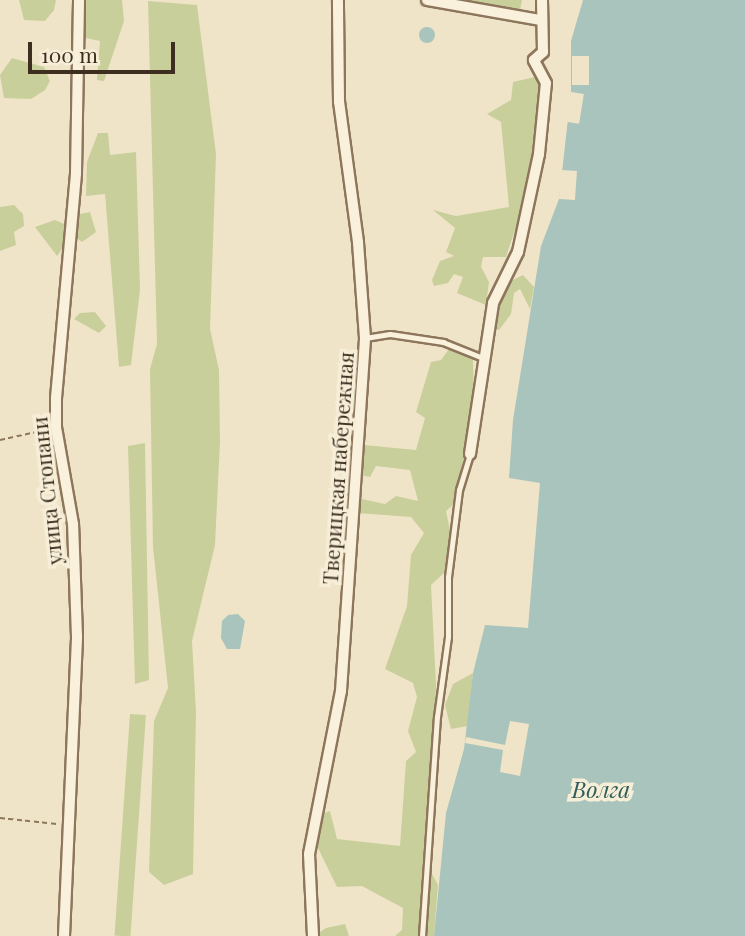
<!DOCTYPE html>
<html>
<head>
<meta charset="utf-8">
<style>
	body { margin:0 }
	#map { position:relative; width:745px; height:936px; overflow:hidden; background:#f0e4c8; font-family:"Playfair Display",serif }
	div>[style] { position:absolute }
	.green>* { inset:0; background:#c9cf9b; transform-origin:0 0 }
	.water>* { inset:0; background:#a9c4bc }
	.round { border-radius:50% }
	.pier>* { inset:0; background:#f0e4c8; transform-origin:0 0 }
	.path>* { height:2px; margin-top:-1px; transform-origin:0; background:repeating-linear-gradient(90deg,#8d765c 0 5px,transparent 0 8.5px) }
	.roads { filter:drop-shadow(2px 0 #8d765c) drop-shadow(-2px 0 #8d765c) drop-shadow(0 2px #8d765c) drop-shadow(0 -2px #8d765c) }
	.lane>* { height:5px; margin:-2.5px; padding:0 2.5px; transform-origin:2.5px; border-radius:2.5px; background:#faf1dc }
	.street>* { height:10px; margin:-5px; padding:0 5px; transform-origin:5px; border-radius:5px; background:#faf1dc }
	span { translate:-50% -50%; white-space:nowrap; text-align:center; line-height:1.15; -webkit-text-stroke:7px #f7eed8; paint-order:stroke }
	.street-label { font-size:21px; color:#3d2e20 }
	.water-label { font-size:23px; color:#2f5d5a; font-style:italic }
	.scale { position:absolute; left:28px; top:42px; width:147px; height:32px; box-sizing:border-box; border:4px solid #3d2e20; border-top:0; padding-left:9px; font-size:21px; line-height:24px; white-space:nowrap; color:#3d2e20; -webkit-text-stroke:5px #f7eed8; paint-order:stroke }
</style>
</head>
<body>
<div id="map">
	<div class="green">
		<i style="clip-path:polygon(19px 0,56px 0,54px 10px,45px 21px,24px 20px)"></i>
		<i style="clip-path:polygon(83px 0,122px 0,124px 21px,104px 81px,97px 80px,100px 41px,81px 37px)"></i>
		<i style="clip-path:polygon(449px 0,522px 0,520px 10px)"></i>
		<i style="clip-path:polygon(148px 1px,197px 5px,216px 154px,210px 329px,219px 370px,220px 442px,215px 545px,192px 641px,196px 712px,193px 874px,164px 885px,149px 872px,154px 721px,168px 688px,153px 547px,150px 369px,157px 344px)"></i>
		<i style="clip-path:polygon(12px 58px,44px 67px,50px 81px,45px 90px,31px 99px,4px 98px,0 75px)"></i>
		<i style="clip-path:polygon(535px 77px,543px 86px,529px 187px,506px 257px,483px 257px,481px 267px,489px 282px,486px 305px,457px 293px,463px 277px,454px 274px,448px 283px,434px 286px,432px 280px,440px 261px,454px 256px,446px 252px,455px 228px,433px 210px,456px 216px,509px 207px,501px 122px,487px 114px,511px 100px,513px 82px)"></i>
		<i style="clip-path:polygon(98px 133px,108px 133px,110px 155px,136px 152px,140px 290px,131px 365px,119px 367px,105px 194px,86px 196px,87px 162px)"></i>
		<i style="clip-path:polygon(14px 205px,23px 214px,24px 226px,14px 232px,16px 245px,0 251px,0 207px)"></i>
		<i style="clip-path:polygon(90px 212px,96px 232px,82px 242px,74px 236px,80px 214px)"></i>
		<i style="clip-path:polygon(55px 220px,64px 224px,65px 245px,57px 256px,35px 227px)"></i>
		<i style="clip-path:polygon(523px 275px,534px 287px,530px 309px,520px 289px,514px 293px,511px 314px,499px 330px,492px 328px,507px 283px)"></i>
		<i style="clip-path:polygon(95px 312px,106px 326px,99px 333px,74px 319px,80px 313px)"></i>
		<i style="clip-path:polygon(449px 349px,473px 359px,474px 406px,454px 504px,446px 511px,451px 535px,445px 572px,431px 585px,436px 685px,427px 865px,438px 885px,434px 936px,395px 936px,402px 930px,403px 908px,362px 886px,337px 887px,315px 842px,319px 815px,330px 811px,337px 839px,400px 846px,406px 761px,416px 752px,408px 731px,417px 697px,413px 683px,385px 669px,407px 606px,411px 555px,424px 533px,411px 517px,357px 513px,357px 498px,385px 504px,396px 496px,418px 501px,410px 470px,376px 466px,370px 477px,360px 475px,364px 445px,416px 450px,425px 418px,416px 412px,431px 362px,441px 360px)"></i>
		<i style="clip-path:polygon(145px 443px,149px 680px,135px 684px,128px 446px)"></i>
		<i style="clip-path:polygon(473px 673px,468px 726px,451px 729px,445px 705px,453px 684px)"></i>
		<i style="left:130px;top:714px;width:16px;height:222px;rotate:4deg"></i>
		<i style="clip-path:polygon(345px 924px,349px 936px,314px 936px,326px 928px)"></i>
	</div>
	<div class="water">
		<i style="clip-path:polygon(583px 0,745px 0,745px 936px,434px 936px,446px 813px,464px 749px,473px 673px,485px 625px,528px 628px,540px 483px,509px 478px,513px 420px,541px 246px,559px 199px,571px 92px,571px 41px)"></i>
		<i class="round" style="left:419px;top:27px;width:16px;height:16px"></i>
		<i style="clip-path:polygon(238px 614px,245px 621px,240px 649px,227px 649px,221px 638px,222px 621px,228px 615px)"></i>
	</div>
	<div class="pier">
		<i style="left:572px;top:56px;width:17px;height:29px"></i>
		<i style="left:571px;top:92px;width:13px;height:30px;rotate:9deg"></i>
		<i style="left:561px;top:170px;width:16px;height:29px;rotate:4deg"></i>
		<i style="clip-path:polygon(510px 721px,529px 724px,520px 776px,500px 772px,503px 750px,465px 743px,466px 737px,505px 745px)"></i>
	</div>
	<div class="path">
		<i style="left:0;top:440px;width:46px;rotate:-12.5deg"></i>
		<i style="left:0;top:818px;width:57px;rotate:6deg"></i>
	</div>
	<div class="roads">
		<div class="lane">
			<i style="left:365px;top:338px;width:25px;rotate:-9deg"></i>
			<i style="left:390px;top:334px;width:54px;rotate:8.6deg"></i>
			<i style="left:443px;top:342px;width:43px;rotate:21.8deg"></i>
			<i style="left:422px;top:936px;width:220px;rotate:-86.1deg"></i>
			<i style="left:437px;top:717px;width:81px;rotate:-82.2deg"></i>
			<i style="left:448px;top:637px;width:60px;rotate:-90deg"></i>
			<i style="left:448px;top:577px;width:88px;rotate:-82.8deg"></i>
			<i style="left:459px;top:490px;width:38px;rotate:-73deg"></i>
		</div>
		<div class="street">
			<i style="left:427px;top:0;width:115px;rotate:10deg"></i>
			<i style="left:470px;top:454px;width:153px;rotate:-81.3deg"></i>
			<i style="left:493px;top:303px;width:57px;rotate:-63.9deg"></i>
			<i style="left:518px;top:252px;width:100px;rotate:-77.9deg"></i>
			<i style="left:539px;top:154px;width:71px;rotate:-84.4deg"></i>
			<i style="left:546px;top:83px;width:26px;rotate:-118deg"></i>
			<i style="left:534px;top:60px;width:12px;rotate:-42deg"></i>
			<i style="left:543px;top:52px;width:52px;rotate:-91.1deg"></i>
			<i style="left:64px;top:936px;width:299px;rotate:-87.5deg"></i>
			<i style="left:77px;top:637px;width:113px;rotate:-92deg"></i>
			<i style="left:73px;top:524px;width:97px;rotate:-100deg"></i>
			<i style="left:56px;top:428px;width:30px;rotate:-90deg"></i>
			<i style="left:56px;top:398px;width:226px;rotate:-84.9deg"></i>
			<i style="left:76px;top:173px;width:173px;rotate:-89deg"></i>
			<i style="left:313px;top:936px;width:82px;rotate:-92.8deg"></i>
			<i style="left:309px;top:854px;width:166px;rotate:-78.9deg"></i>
			<i style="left:341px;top:691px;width:354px;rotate:-86.1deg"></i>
			<i style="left:365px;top:338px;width:96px;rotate:-94.2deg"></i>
			<i style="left:358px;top:242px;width:141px;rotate:-97.7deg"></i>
			<i style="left:339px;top:102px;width:102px;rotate:-90.6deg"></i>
		</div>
	</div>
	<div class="street-label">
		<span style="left:337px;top:468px;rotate:-86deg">Тверицкая набережная</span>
		<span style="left:46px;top:491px;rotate:-96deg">улица Стопани</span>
	</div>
	<div class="water-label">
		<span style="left:601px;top:789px">Волга</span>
	</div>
	<div class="scale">100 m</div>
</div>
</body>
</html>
